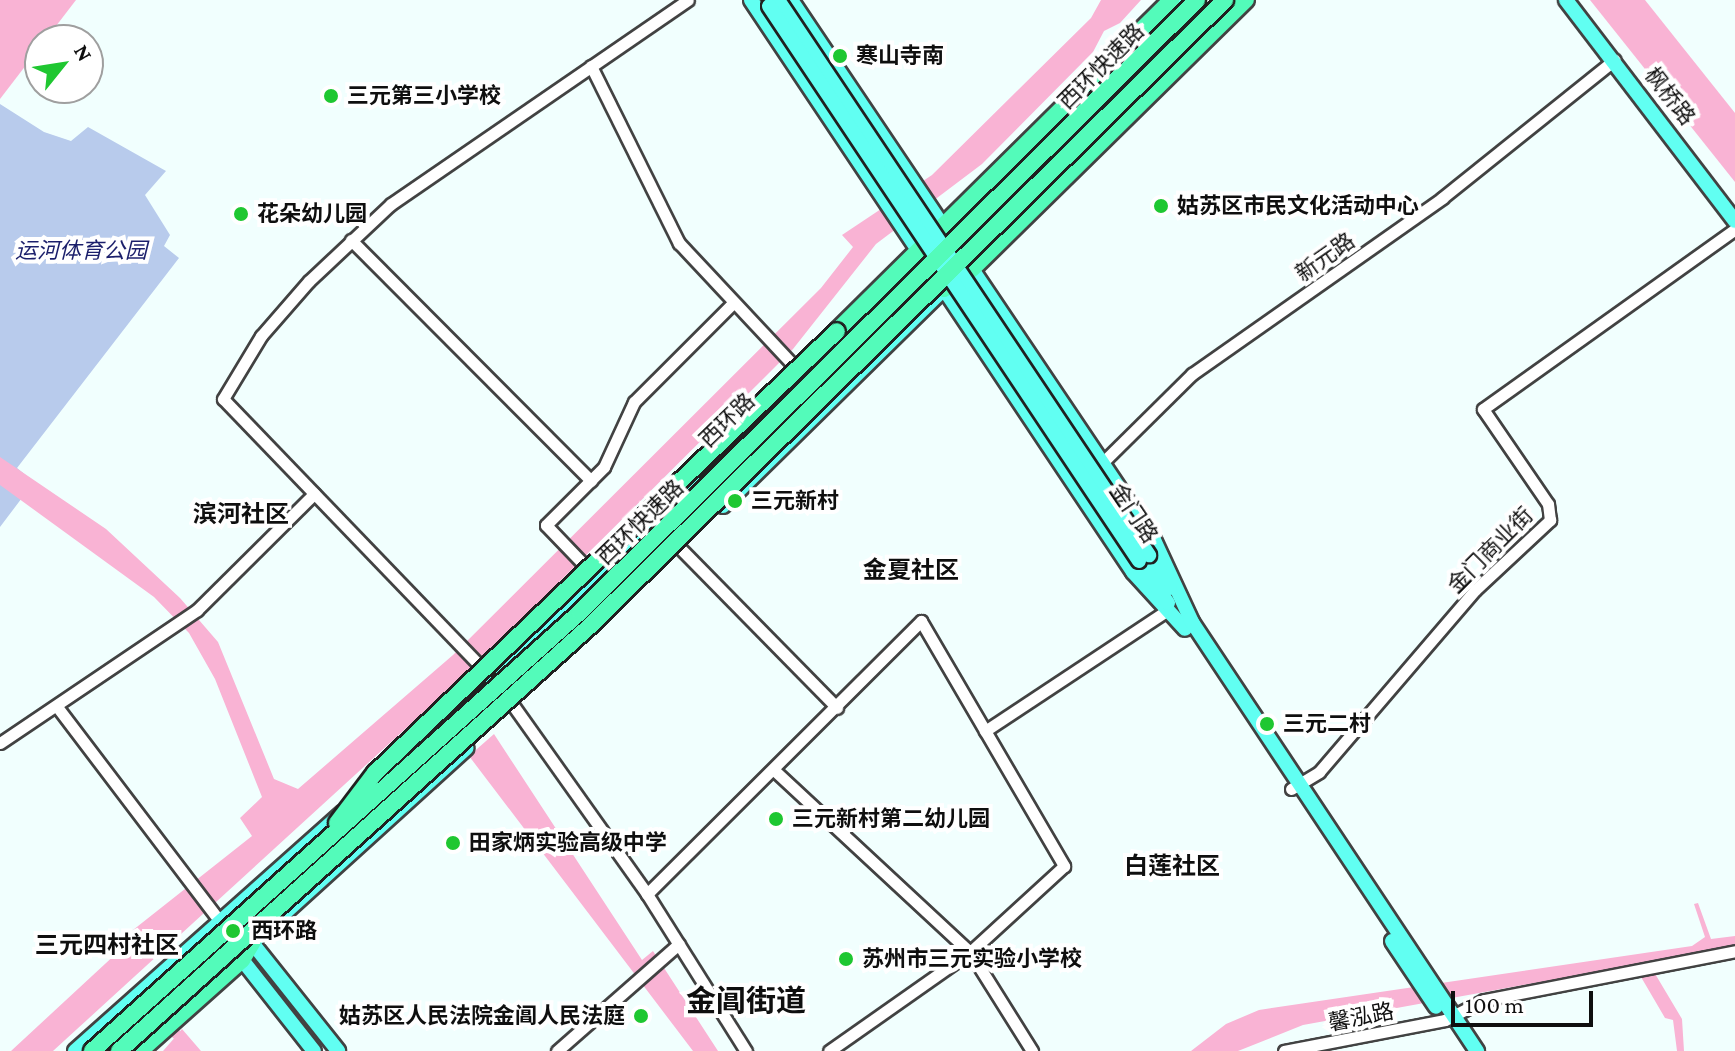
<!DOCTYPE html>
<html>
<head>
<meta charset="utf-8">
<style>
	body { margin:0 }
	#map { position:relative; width:1735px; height:1051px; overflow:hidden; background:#f1fffe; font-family:"Crimson Pro","Noto Sans SC",serif }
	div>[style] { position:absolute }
	.green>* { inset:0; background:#b8cbec }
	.water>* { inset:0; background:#f9b3d4 }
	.canal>* { height:10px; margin:-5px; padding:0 5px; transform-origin:5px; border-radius:5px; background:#f9b3d4 }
	.roads { filter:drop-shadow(2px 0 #424242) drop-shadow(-2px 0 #424242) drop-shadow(0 2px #424242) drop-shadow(0 -2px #424242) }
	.minor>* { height:11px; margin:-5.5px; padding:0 5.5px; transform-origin:5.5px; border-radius:5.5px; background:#fff }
	.major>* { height:14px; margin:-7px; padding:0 7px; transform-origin:7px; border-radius:7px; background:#61fff2 }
	.highway>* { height:16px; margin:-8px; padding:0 8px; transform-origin:8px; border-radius:8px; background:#53fbba }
	.bridges { filter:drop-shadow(2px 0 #202020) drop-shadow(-2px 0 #202020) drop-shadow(0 2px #202020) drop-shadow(0 -2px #202020) }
	.major-bridge>* { height:14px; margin:-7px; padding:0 7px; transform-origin:7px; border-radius:7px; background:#61fff2 }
	.highway-bridge>* { height:16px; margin:-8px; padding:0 8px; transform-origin:8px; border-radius:8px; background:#53fbba }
	.dots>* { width:22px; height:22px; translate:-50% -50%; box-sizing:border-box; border:4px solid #fff; border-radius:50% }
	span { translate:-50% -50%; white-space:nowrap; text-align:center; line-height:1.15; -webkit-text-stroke:8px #fff; paint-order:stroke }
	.poi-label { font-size:22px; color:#0f0f0f; font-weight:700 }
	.left { translate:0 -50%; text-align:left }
	.right { translate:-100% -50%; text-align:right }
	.street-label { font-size:22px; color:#0f0f0f }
	.park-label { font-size:22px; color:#1b1f6b; font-style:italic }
	.neighbourhood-label { font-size:24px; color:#0f0f0f; font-weight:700 }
	.district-label { font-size:30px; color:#0f0f0f; font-weight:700 }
	.north { position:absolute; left:24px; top:24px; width:80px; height:80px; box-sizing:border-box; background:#fff; border:2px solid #9f9f9f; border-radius:50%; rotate:60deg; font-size:22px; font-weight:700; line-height:32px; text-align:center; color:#0f0f0f }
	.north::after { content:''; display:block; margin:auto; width:28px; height:36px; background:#1fc731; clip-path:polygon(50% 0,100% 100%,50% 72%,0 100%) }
	.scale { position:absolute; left:1451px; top:991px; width:142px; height:36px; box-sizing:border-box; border:4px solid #0f0f0f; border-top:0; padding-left:10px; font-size:24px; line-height:28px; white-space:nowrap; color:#0f0f0f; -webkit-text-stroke:6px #fff; paint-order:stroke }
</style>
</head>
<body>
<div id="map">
	<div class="green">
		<i style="clip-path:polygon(0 104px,44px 132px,71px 141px,88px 127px,166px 171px,145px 195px,170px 235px,164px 246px,179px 258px,17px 468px,34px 482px,0 527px)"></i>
	</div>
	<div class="water">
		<i style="clip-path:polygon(0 0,76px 0,0 99px)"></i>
		<i style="clip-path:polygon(1101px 0,1141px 0,1120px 23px,1104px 31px,1093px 52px,982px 164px,876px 244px,793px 349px,484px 657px,53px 1051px,11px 1051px,119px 951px,133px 930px,252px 836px,240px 818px,262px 797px,215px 679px,189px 633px,154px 597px,0 485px,0 457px,106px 529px,180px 598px,218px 642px,274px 779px,298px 789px,453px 655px,821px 288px,853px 247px,842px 235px,932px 175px,1091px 18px)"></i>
		<i style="clip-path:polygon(1590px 0,1645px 0,1735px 113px,1735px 182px)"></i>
		<i style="clip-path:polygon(494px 734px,642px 960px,653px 951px,718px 1051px,693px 1051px,469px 756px)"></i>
		<i style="clip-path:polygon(1698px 903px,1711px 939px,1735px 936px,1735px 946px,1654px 972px,1682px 1019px,1684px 1051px,1677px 1051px,1673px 1020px,1665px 1018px,1634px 965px,1303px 1025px,1238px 1051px,1191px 1051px,1226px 1024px,1259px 1010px,1692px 946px,1705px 937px,1694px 904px)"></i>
		<i style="clip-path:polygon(182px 1029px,201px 1051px,163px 1051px,177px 1035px)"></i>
	</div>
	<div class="canal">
		<i style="left:174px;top:1032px;width:4px;rotate:45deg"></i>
	</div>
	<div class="roads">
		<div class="minor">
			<i style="left:591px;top:66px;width:198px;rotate:63.6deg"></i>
			<i style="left:679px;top:243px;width:218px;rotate:46.9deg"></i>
			<i style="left:351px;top:240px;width:340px;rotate:45.1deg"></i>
			<i style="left:1102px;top:463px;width:127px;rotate:-44.7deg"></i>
			<i style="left:1192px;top:374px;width:306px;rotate:-35.1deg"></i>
			<i style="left:1442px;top:198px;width:221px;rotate:-38.7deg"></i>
			<i style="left:680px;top:548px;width:224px;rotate:45.5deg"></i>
			<i style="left:591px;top:572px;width:65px;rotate:-133.8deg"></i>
			<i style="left:546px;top:525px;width:82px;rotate:-45deg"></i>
			<i style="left:604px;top:467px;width:72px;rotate:-65.2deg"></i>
			<i style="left:634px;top:402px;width:140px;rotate:-45deg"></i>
			<i style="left:486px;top:672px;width:379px;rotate:-133.9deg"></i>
			<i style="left:223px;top:399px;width:74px;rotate:-58.9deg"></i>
			<i style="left:261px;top:336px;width:73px;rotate:-48.9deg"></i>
			<i style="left:309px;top:281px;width:112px;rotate:-43.2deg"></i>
			<i style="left:391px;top:204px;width:360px;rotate:-34.5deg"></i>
			<i style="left:505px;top:694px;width:245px;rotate:54.6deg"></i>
			<i style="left:647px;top:894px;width:186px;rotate:57.8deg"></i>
			<i style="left:58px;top:708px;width:270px;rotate:52.8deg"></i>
			<i style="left:985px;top:731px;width:217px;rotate:-33.5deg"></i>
			<i style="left:0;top:743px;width:238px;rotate:-34deg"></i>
			<i style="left:197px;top:610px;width:165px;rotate:-44.8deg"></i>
			<i style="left:775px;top:771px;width:266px;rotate:42.9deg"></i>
			<i style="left:970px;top:952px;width:117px;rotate:57.9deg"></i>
			<i style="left:1291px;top:789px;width:33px;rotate:-31deg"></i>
			<i style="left:1319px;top:772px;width:240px;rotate:-49.4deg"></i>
			<i style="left:1475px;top:590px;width:103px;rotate:-43deg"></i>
			<i style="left:1550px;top:520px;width:16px;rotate:-97deg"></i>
			<i style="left:1548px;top:504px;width:115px;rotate:-124.4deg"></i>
			<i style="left:1483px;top:409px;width:310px;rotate:-35.5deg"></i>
			<i style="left:647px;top:894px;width:387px;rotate:-44.9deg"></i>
			<i style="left:921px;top:621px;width:284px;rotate:59.7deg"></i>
			<i style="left:1064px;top:866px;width:127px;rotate:137.5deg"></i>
			<i style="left:970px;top:952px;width:172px;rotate:144.9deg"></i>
			<i style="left:557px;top:1051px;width:162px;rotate:-41.3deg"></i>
			<i style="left:1284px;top:1051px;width:164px;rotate:-10.9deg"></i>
			<i style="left:1445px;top:1020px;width:44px;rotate:-27.1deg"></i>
			<i style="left:1484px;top:1000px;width:256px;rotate:-11deg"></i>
		</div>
		<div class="major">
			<i style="left:751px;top:0;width:688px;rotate:56.26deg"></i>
			<i style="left:1133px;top:572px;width:77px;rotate:47.6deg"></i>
			<i style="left:791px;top:0;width:651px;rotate:56.09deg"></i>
			<i style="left:1154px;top:540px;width:93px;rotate:65.1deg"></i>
			<i style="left:1566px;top:0;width:278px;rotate:52.6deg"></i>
			<i style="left:723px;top:506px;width:320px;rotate:-44.5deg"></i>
			<i style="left:1149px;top:555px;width:39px;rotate:58deg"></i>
			<i style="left:1139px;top:561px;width:51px;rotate:55.4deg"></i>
			<i style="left:1190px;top:619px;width:519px;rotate:56.4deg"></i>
			<i style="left:400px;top:760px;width:233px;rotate:-42.4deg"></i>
			<i style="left:572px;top:603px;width:858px;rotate:-44.62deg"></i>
			<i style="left:230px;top:915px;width:174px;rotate:51.5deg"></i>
			<i style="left:1392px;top:941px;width:79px;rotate:56.3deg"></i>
			<i style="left:245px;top:949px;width:299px;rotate:-42.2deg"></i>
			<i style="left:236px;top:952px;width:126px;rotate:51.8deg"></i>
			<i style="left:151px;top:1028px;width:19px;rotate:-84deg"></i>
			<i style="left:153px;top:1009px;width:84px;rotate:-41.6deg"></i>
			<i style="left:75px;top:1051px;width:359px;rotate:-41.7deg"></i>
		</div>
		<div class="highway">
			<i style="left:944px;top:289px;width:34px;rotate:-36deg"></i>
			<i style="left:972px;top:269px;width:384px;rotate:-44.5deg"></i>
			<i style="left:837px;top:331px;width:470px;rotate:-44.7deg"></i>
			<i style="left:140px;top:1051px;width:137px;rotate:-41.7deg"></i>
			<i style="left:242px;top:960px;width:21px;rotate:-59deg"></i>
		</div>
	</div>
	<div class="bridges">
		<div class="major-bridge">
			<i style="left:778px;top:0;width:668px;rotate:56.24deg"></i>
			<i style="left:769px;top:6px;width:667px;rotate:56.31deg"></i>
		</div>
		<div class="highway-bridge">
			<i style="left:337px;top:823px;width:63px;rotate:-52.8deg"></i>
			<i style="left:375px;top:773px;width:639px;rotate:-43.73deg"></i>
			<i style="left:92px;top:1051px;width:656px;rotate:-41.97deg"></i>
			<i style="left:580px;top:612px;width:869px;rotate:-44.77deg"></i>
			<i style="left:119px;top:1051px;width:637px;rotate:-42.07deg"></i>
			<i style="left:592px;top:624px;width:889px;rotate:-44.59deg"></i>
		</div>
	</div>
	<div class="dots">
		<i style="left:840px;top:56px;background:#1fc731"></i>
		<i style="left:331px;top:96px;background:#1fc731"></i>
		<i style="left:1161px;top:206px;background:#1fc731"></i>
		<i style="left:241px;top:214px;background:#1fc731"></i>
		<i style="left:735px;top:501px;background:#1fc731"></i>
		<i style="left:1267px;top:724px;background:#1fc731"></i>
		<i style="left:776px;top:819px;background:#1fc731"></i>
		<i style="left:453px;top:843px;background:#1fc731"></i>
		<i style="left:233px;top:931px;background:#1fc731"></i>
		<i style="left:846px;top:959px;background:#1fc731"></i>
		<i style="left:641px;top:1016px;background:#1fc731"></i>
	</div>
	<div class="poi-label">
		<span class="left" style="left:856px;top:56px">寒山寺南</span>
		<span class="left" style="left:347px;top:96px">三元第三小学校</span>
		<span class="left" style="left:1177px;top:206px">姑苏区市民文化活动中心</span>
		<span class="left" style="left:257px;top:214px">花朵幼儿园</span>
		<span class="left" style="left:751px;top:501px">三元新村</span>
		<span class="left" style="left:1283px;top:724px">三元二村</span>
		<span class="left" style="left:792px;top:819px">三元新村第二幼儿园</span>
		<span class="left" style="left:469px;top:843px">田家炳实验高级中学</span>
		<span class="left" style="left:251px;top:931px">西环路</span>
		<span class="left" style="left:862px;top:959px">苏州市三元实验小学校</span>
		<span class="right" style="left:625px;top:1016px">姑苏区人民法院金阊人民法庭</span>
	</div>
	<div class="street-label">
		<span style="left:1101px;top:66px;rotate:-45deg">西环快速路</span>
		<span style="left:1670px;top:96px;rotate:52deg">枫桥路</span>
		<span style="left:1325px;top:257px;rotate:-35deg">新元路</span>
		<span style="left:727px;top:420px;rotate:-44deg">西环路</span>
		<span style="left:1134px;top:513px;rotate:56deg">金门路</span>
		<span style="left:640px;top:522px;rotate:-44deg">西环快速路</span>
		<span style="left:1490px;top:550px;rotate:-45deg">金门商业街</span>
		<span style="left:1361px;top:1017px;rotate:-11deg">馨泓路</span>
	</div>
	<div class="park-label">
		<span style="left:81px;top:251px">运河体育公园</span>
	</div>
	<div class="neighbourhood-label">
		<span style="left:241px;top:514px">滨河社区</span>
		<span style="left:911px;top:570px">金夏社区</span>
		<span style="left:1172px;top:866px">白莲社区</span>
		<span style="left:107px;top:945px">三元四村社区</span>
	</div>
	<div class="district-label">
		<span style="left:746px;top:1001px">金阊街道</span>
	</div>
	<div class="north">N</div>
	<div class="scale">100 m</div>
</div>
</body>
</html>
